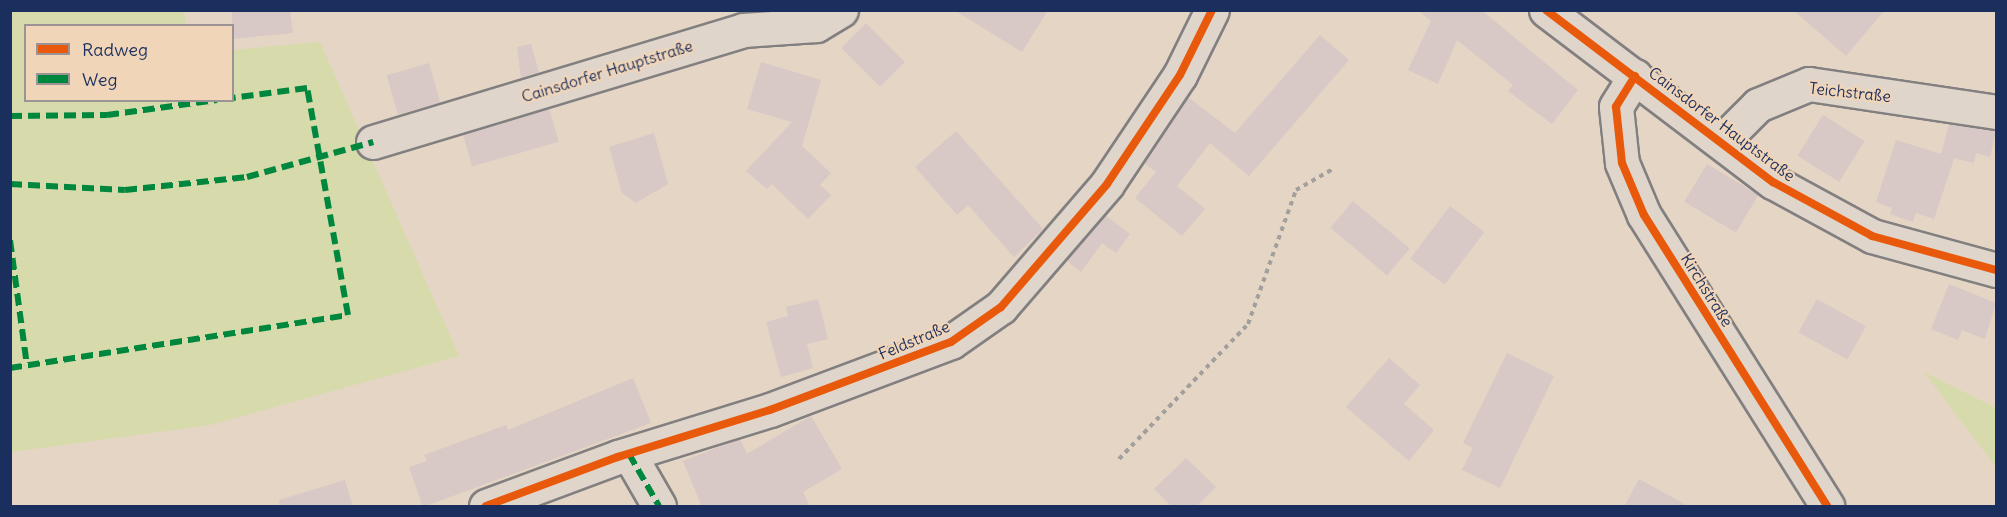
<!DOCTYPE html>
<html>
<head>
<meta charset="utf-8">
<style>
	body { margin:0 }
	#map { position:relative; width:2007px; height:517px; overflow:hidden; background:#e4d5c5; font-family:Delius,sans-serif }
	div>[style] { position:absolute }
	.green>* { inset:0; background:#d7daaa }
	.building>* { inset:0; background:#d8c8c6; transform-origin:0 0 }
	.path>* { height:4px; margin-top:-2px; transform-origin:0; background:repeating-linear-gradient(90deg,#a39f9d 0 4.5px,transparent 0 9px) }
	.roads { filter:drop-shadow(2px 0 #827f80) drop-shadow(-2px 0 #827f80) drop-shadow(0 2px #827f80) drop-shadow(0 -2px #827f80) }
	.street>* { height:33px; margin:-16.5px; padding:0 16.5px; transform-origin:16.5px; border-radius:16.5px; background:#dfd5ca }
	.quiet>* { height:6px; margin-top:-3px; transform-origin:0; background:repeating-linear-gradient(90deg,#00873e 0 12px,transparent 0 18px) }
	.cycleway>* { height:8px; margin:-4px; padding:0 4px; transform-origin:4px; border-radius:4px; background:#e8590c }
	span { translate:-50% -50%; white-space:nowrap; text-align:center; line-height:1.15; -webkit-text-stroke:4.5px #f1d5b8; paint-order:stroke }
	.street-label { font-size:16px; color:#1b2f5e }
	.frame { position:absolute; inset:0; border:12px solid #1b2f5e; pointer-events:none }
	.legend { position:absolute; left:24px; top:24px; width:210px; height:78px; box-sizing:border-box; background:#f1d5b8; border:2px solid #9b9394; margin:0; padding:8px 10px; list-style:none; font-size:18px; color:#1b2f5e }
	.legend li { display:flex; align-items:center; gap:12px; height:30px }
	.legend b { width:30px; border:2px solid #9b9394 }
</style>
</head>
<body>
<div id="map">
	<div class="green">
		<i style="clip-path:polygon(10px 11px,184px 11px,186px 25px,26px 26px,26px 100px,232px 100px,233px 50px,320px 42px,459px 356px,210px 425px,11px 452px)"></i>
		<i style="clip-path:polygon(1924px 372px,1996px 408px,1996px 467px)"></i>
	</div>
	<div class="building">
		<i style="clip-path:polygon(232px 10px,290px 10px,293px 33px,232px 39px)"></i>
		<i style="clip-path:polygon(954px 10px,1048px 10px,1022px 52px)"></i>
		<i style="clip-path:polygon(1418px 10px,1481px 10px,1578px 90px,1552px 124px,1508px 91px,1513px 85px,1457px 40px,1438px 84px,1408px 70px,1431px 21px)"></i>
		<i style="clip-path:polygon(1793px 10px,1885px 10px,1846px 56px)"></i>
		<i style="left:866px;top:23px;width:55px;height:35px;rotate:45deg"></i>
		<i style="clip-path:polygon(1320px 35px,1349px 60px,1249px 176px,1210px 143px,1177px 186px,1205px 209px,1182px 236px,1135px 198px,1156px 172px,1144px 163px,1188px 97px,1235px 133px)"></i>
		<i style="clip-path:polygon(531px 44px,539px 72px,521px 78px,517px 47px)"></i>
		<i style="clip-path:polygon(761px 62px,821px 80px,802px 146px,831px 173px,820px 185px,831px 195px,808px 219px,772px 184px,767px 189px,746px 171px,792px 122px,747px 109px)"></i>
		<i style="left:429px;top:63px;width:41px;height:44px;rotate:74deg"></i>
		<i style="left:549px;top:108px;width:35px;height:90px;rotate:74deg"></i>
		<i style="left:1823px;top:115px;width:49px;height:48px;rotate:32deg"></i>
		<i style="clip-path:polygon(1949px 124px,1996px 130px,1990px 157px,1976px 153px,1974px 163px,1949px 157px,1954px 159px,1934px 219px,1916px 213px,1913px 222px,1890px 214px,1892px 208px,1876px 202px,1896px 140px,1941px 154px)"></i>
		<i style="clip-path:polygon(956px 131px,1043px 229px,1014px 257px,968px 205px,957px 215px,915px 167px)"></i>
		<i style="clip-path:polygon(654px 133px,668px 184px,636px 203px,622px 193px,609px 147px)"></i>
		<i style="left:1707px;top:164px;width:60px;height:44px;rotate:31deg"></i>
		<i style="left:1353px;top:201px;width:74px;height:35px;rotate:40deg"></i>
		<i style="left:1450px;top:206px;width:43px;height:66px;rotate:37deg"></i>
		<i style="clip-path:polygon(1105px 215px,1130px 234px,1116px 253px,1102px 243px,1081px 272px,1066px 260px)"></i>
		<i style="clip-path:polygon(1949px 284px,1996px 303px,1985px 339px,1962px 330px,1958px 340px,1931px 329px)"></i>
		<i style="clip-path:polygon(818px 299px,828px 339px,807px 344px,813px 368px,781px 377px,766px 322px,788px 316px,786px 307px)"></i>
		<i style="left:1817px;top:299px;width:56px;height:38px;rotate:29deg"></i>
		<i style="clip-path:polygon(1507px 353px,1554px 376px,1500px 488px,1462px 470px,1473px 448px,1463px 443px)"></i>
		<i style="clip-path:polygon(1389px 358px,1420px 385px,1404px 404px,1434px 430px,1409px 461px,1346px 407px)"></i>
		<i style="clip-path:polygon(633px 378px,651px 423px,423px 507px,409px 467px,427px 461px,424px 455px,506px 425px,508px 430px)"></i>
		<i style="clip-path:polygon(811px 416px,842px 469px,803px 492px,810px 507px,702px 507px,683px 461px,740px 439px,747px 454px)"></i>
		<i style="clip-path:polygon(1186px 458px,1216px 487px,1196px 507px,1172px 507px,1154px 489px)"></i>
		<i style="clip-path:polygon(1639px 479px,1690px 507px,1624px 507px)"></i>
		<i style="clip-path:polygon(345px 480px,353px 507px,280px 507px,279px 500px)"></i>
	</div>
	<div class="path">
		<i style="left:1119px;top:459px;width:187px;rotate:-46.3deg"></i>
		<i style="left:1248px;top:324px;width:142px;rotate:-70.3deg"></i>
		<i style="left:1296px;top:190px;width:43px;rotate:-29.6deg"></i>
	</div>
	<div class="roads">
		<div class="street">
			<i style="left:1546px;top:10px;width:285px;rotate:37.2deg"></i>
			<i style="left:1773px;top:182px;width:113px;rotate:28.6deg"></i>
			<i style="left:1872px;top:236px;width:129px;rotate:15.3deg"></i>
			<i style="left:1635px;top:76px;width:36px;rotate:122deg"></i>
			<i style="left:1616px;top:107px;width:56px;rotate:83.9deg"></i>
			<i style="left:1622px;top:163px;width:56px;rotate:67.1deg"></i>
			<i style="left:1644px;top:215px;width:344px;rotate:57.8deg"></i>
			<i style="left:1722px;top:141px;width:51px;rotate:-45deg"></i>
			<i style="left:1758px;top:105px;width:55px;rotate:-22.4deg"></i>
			<i style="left:1809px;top:84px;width:189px;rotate:8.5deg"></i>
			<i style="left:373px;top:142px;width:387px;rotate:-16.8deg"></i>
			<i style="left:743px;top:30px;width:73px;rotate:-3.9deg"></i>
			<i style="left:816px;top:25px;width:29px;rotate:-31deg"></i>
			<i style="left:629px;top:454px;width:60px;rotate:60deg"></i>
			<i style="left:486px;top:506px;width:141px;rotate:-20.4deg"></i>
			<i style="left:618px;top:457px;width:159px;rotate:-17.2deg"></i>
			<i style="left:770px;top:410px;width:193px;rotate:-20.6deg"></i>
			<i style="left:951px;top:342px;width:61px;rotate:-35deg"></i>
			<i style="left:1001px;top:307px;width:162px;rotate:-49.2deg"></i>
			<i style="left:1107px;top:184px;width:131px;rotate:-56.2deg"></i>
			<i style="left:1180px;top:75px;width:72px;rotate:-63.8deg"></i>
		</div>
	</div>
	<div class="quiet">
		<i style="left:10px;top:116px;width:97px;rotate:-0.6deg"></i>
		<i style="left:107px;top:115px;width:111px;rotate:-7.8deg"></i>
		<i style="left:10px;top:184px;width:115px;rotate:3deg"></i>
		<i style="left:125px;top:190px;width:123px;rotate:-6.1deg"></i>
		<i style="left:247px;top:177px;width:131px;rotate:-15.5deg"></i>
		<i style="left:10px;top:240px;width:126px;rotate:82.3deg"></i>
		<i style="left:10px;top:368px;width:342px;rotate:-8.9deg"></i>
		<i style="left:348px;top:315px;width:231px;rotate:-100.2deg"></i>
		<i style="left:307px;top:88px;width:76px;rotate:172.4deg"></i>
		<i style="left:629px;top:454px;width:60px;rotate:60deg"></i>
	</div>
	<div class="cycleway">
		<i style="left:1546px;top:10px;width:285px;rotate:37.2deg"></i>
		<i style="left:1773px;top:182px;width:113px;rotate:28.6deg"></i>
		<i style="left:1872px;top:236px;width:129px;rotate:15.3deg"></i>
		<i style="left:1635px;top:76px;width:36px;rotate:122deg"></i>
		<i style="left:1616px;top:107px;width:56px;rotate:83.9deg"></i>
		<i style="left:1622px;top:163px;width:56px;rotate:67.1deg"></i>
		<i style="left:1644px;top:215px;width:344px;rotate:57.8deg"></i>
		<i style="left:486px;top:506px;width:141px;rotate:-20.4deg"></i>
		<i style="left:618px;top:457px;width:159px;rotate:-17.2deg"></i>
		<i style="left:770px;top:410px;width:193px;rotate:-20.6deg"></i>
		<i style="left:951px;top:342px;width:61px;rotate:-35deg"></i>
		<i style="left:1001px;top:307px;width:162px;rotate:-49.2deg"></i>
		<i style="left:1107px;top:184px;width:131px;rotate:-56.2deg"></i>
		<i style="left:1180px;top:75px;width:72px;rotate:-63.8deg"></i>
	</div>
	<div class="street-label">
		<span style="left:607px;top:71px;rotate:-17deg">Cainsdorfer Hauptstraße</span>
		<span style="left:1850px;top:92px;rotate:6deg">Teichstraße</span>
		<span style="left:1722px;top:124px;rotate:37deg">Cainsdorfer Hauptstraße</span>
		<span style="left:1707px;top:290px;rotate:58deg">Kirchstraße</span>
		<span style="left:914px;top:340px;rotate:-23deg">Feldstraße</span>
	</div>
	<div class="frame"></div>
	<ul class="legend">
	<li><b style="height:8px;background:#e8590c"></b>Radweg</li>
	<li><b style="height:8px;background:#00873e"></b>Weg</li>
	</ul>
</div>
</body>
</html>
